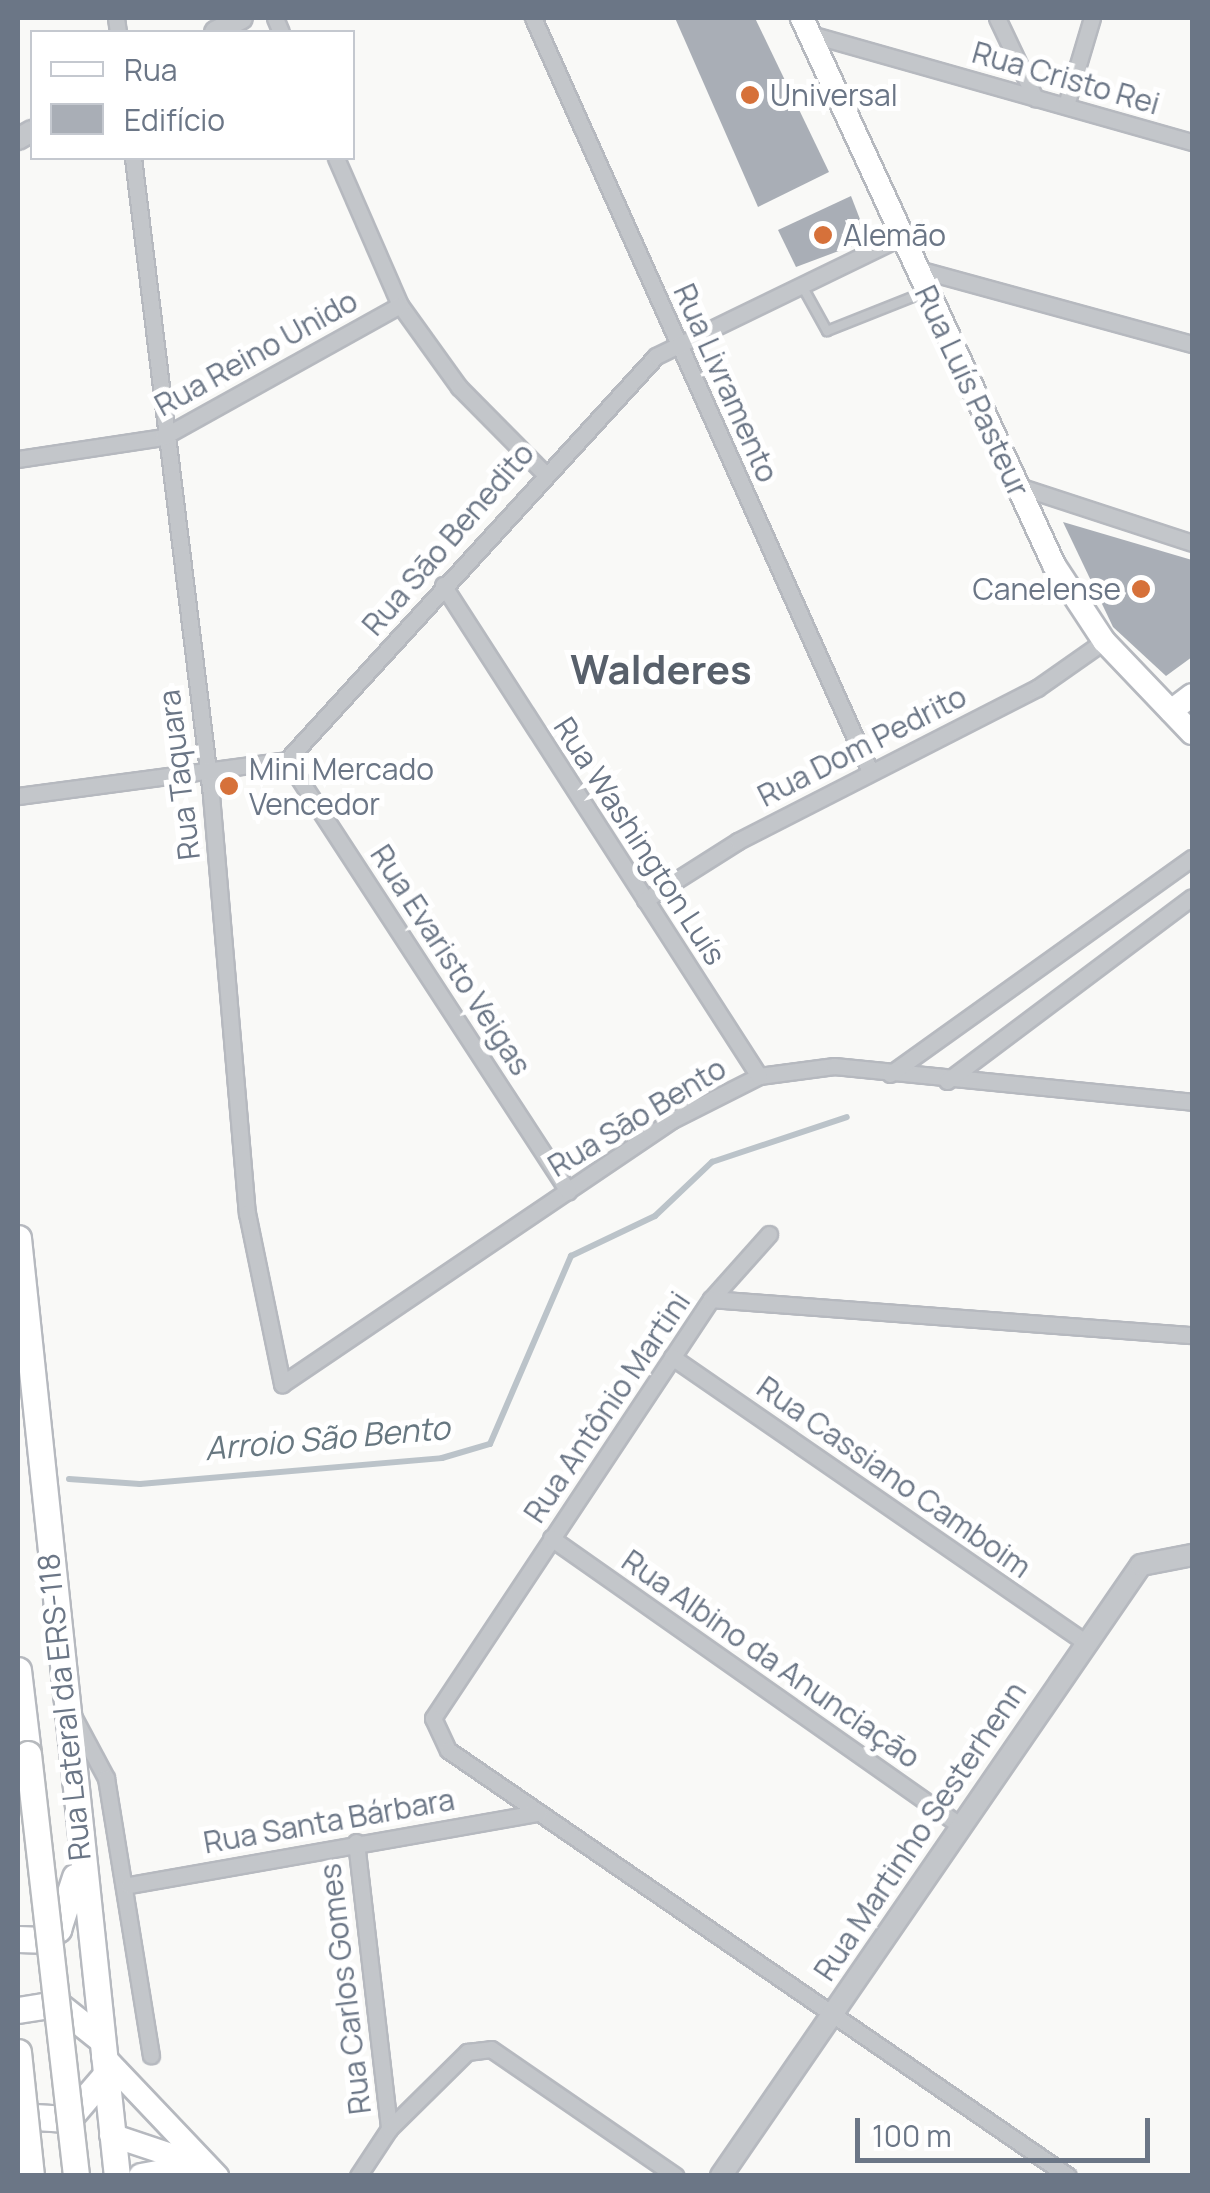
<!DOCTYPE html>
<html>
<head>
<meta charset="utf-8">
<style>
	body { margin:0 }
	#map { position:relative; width:1210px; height:2193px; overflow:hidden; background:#f9f9f7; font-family:Manrope,sans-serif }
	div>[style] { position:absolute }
	.stream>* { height:6px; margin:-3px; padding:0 3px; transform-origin:3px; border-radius:3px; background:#bbc3c9 }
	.building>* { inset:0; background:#a9aeb6 }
	.roads { filter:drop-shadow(2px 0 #b6b9bf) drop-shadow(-2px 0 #b6b9bf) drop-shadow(0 2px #b6b9bf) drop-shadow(0 -2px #b6b9bf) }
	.service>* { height:8px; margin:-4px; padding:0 4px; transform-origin:4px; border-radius:4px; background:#c3c6ca }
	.minor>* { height:15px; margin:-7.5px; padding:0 7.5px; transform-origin:7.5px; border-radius:7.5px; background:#c3c6ca }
	.tertiary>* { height:20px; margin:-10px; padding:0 10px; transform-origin:10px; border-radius:10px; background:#c3c6ca }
	.secondary>* { height:22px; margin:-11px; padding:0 11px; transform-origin:11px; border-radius:11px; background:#fff }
	.primary>* { height:25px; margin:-12.5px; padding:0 12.5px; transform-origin:12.5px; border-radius:12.5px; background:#fff }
	.trunk>* { height:25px; margin:-12.5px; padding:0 12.5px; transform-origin:12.5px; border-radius:12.5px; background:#fff }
	.bridges { filter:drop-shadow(2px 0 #b6b9bd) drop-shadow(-2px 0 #b6b9bd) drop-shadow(0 2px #b6b9bd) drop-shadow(0 -2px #b6b9bd) }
	.trunk-bridge>* { height:25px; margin:-12.5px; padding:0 12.5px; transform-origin:12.5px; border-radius:12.5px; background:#fff }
	.dots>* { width:28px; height:28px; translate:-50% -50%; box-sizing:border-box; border:5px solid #fff; border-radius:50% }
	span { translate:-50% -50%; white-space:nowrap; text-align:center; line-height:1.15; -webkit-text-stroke:10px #fff; paint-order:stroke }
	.street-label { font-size:30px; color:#6b7686 }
	.poi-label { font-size:30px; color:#6b7686 }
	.left { translate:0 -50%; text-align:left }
	.right { translate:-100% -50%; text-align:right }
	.water-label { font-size:32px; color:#677780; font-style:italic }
	.district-label { font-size:40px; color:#58606b; font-weight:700 }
	.frame { position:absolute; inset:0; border:20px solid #6b7686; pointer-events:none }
	.legend { position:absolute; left:30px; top:30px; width:325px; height:130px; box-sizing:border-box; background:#fff; border:2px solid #c4c8cf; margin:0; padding:12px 18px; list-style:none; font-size:30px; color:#6b7686 }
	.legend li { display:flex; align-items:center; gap:20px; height:50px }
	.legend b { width:50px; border:2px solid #c4c8cf }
	.scale { position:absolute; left:855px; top:2118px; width:295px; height:45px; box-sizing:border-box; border:5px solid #6b7686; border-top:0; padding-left:12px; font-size:30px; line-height:35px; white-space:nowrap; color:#6b7686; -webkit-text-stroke:8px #fff; paint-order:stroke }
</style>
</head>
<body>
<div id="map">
	<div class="stream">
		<i style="left:69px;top:1479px;width:71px;rotate:4deg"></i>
		<i style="left:140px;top:1484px;width:303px;rotate:-4.9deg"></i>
		<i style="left:442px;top:1458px;width:50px;rotate:-16.3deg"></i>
		<i style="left:490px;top:1444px;width:205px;rotate:-66.7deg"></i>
		<i style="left:571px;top:1256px;width:93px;rotate:-25.5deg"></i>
		<i style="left:655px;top:1216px;width:79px;rotate:-43.5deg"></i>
		<i style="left:712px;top:1162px;width:142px;rotate:-18.4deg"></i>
	</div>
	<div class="building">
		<i style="clip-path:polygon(675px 18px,755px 18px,829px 172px,758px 207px)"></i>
		<i style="clip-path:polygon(851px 196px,868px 240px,796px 267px,778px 230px)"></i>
		<i style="clip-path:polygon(1063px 522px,1192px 560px,1192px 657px,1166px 676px,1113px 627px)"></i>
	</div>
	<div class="roads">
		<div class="service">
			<i style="left:801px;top:284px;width:54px;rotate:61deg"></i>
			<i style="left:827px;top:331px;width:105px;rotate:-21.7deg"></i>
		</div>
		<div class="minor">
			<i style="left:116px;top:18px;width:14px;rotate:82deg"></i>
			<i style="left:275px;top:18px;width:15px;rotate:67deg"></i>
			<i style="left:533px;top:18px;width:825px;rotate:65.89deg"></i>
			<i style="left:997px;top:18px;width:89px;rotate:64.6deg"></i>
			<i style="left:810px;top:34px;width:397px;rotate:15.8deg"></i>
			<i style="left:1066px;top:105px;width:91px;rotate:-73.4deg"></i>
			<i style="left:133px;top:158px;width:642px;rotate:83.02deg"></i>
			<i style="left:211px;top:795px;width:420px;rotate:85.1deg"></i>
			<i style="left:247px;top:1213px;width:175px;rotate:78.4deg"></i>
			<i style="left:282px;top:1384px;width:471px;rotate:-34.1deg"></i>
			<i style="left:672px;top:1120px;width:97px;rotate:-26.8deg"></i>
			<i style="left:759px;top:1076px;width:76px;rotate:-7.6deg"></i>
			<i style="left:834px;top:1066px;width:360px;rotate:5.7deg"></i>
			<i style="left:336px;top:158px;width:160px;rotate:66.5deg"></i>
			<i style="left:400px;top:305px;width:101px;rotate:54.3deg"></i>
			<i style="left:459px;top:387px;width:118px;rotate:45.3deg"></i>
			<i style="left:914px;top:268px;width:288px;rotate:15.3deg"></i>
			<i style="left:18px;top:459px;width:147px;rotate:-8.6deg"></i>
			<i style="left:163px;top:437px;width:271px;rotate:-29.1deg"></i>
			<i style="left:1015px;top:485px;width:186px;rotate:18.1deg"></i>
			<i style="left:443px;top:585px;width:584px;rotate:57.24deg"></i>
			<i style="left:287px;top:760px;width:515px;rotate:56.9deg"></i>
			<i style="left:18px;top:796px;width:271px;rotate:-7.6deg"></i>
			<i style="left:287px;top:760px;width:547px;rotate:-47.59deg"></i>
			<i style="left:656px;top:356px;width:270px;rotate:-25.9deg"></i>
			<i style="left:645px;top:900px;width:110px;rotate:-32.4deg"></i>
			<i style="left:738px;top:841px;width:336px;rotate:-27.1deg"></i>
			<i style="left:1037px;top:688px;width:82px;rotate:-35deg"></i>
			<i style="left:890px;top:1074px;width:371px;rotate:-35.6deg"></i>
			<i style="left:947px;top:1081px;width:306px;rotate:-36.9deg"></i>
			<i style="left:769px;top:1234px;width:87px;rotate:131.7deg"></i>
			<i style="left:711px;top:1299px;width:503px;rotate:123.56deg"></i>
			<i style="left:433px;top:1718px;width:35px;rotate:65deg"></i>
			<i style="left:448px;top:1750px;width:752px;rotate:34.49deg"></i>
			<i style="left:711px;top:1299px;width:482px;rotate:4.3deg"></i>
			<i style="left:672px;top:1357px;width:502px;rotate:34.61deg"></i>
			<i style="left:551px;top:1538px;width:499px;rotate:35.1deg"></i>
			<i style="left:74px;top:1718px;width:68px;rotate:61.9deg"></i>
			<i style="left:106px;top:1778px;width:281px;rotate:80.8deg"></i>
			<i style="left:356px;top:1842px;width:289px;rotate:83.4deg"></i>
			<i style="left:129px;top:1885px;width:416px;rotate:-10deg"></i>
			<i style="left:358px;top:2176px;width:56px;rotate:-56.6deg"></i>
			<i style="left:389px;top:2129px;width:110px;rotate:-44.6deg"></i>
			<i style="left:467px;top:2052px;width:24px;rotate:-7deg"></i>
			<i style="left:491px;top:2049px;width:224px;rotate:34.5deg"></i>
		</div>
		<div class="tertiary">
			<i style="left:215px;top:32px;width:30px;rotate:-27deg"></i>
			<i style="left:18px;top:139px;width:16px;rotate:-30deg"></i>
			<i style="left:721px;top:2176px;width:741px;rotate:-55.5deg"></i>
			<i style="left:1141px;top:1565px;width:52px;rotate:-11.1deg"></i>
		</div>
		<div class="secondary">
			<i style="left:802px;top:18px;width:602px;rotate:65.26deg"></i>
			<i style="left:1054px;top:565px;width:91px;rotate:56.7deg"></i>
			<i style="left:1104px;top:641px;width:127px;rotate:46.3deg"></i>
			<i style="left:1171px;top:711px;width:26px;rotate:-37deg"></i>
			<i style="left:103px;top:2056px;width:166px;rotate:46.5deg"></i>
			<i style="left:111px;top:2135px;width:85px;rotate:18.4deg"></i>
		</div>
		<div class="primary">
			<i style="left:18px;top:1238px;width:943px;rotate:83.98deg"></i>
			<i style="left:18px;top:1939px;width:25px;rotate:2deg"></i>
			<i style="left:43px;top:1940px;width:19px;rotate:-36deg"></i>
			<i style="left:58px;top:1929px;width:55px;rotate:-71.9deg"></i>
			<i style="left:18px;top:2010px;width:39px;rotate:-9deg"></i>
			<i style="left:57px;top:2004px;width:56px;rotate:38.5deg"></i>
			<i style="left:18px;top:2116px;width:50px;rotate:3.4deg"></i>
			<i style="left:68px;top:2119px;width:55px;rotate:-49.4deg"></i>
			<i style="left:141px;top:2176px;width:60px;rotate:-10.6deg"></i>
		</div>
		<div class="trunk">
			<i style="left:18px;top:1670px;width:85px;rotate:83.2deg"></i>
		</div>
	</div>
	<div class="bridges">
		<div class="trunk-bridge">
			<i style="left:28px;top:1754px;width:425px;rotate:83.5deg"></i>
			<i style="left:18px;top:2052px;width:125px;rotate:84deg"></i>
		</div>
	</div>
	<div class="dots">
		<i style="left:750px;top:95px;background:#d6713a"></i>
		<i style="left:823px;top:235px;background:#d6713a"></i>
		<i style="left:1141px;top:589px;background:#d6713a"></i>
		<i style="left:229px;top:786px;background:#d6713a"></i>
	</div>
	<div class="street-label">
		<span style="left:1066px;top:78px;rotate:16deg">Rua Cristo Rei</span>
		<span style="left:256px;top:353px;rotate:-29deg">Rua Reino Unido</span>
		<span style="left:726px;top:383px;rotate:66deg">Rua Livramento</span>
		<span style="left:972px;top:391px;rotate:65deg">Rua Luís Pasteur</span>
		<span style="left:448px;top:539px;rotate:-49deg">Rua São Benedito</span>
		<span style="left:862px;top:746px;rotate:-27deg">Rua Dom Pedrito</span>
		<span style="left:179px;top:775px;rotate:-97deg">Rua Taquara</span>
		<span style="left:640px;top:841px;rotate:57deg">Rua Washington Luís</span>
		<span style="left:451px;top:960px;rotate:57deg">Rua Evaristo Veigas</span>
		<span style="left:637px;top:1117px;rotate:-31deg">Rua São Bento</span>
		<span style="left:607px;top:1407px;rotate:-56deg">Rua Antônio Martini</span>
		<span style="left:894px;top:1477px;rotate:35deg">Rua Cassiano Camboim</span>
		<span style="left:771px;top:1659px;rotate:35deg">Rua Albino da Anunciação</span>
		<span style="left:64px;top:1707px;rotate:-96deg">Rua Lateral da ERS-118</span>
		<span style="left:329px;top:1821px;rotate:-10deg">Rua Santa Bárbara</span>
		<span style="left:920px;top:1831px;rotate:-56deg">Rua Martinho Sesterhenn</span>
		<span style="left:345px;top:1989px;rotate:-97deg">Rua Carlos Gomes</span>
	</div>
	<div class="poi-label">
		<span class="left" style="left:770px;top:95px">Universal</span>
		<span class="left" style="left:843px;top:235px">Alemão</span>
		<span class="right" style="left:1121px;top:589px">Canelense</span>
		<span class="left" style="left:249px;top:786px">Mini Mercado<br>Vencedor</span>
	</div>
	<div class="water-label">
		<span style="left:327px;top:1438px;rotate:-5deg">Arroio São Bento</span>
	</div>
	<div class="district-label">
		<span style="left:661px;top:669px">Walderes</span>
	</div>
	<div class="frame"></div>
	<ul class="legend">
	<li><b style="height:12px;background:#fff"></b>Rua</li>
	<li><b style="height:28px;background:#a9aeb6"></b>Edifício</li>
	</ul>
	<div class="scale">100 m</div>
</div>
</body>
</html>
